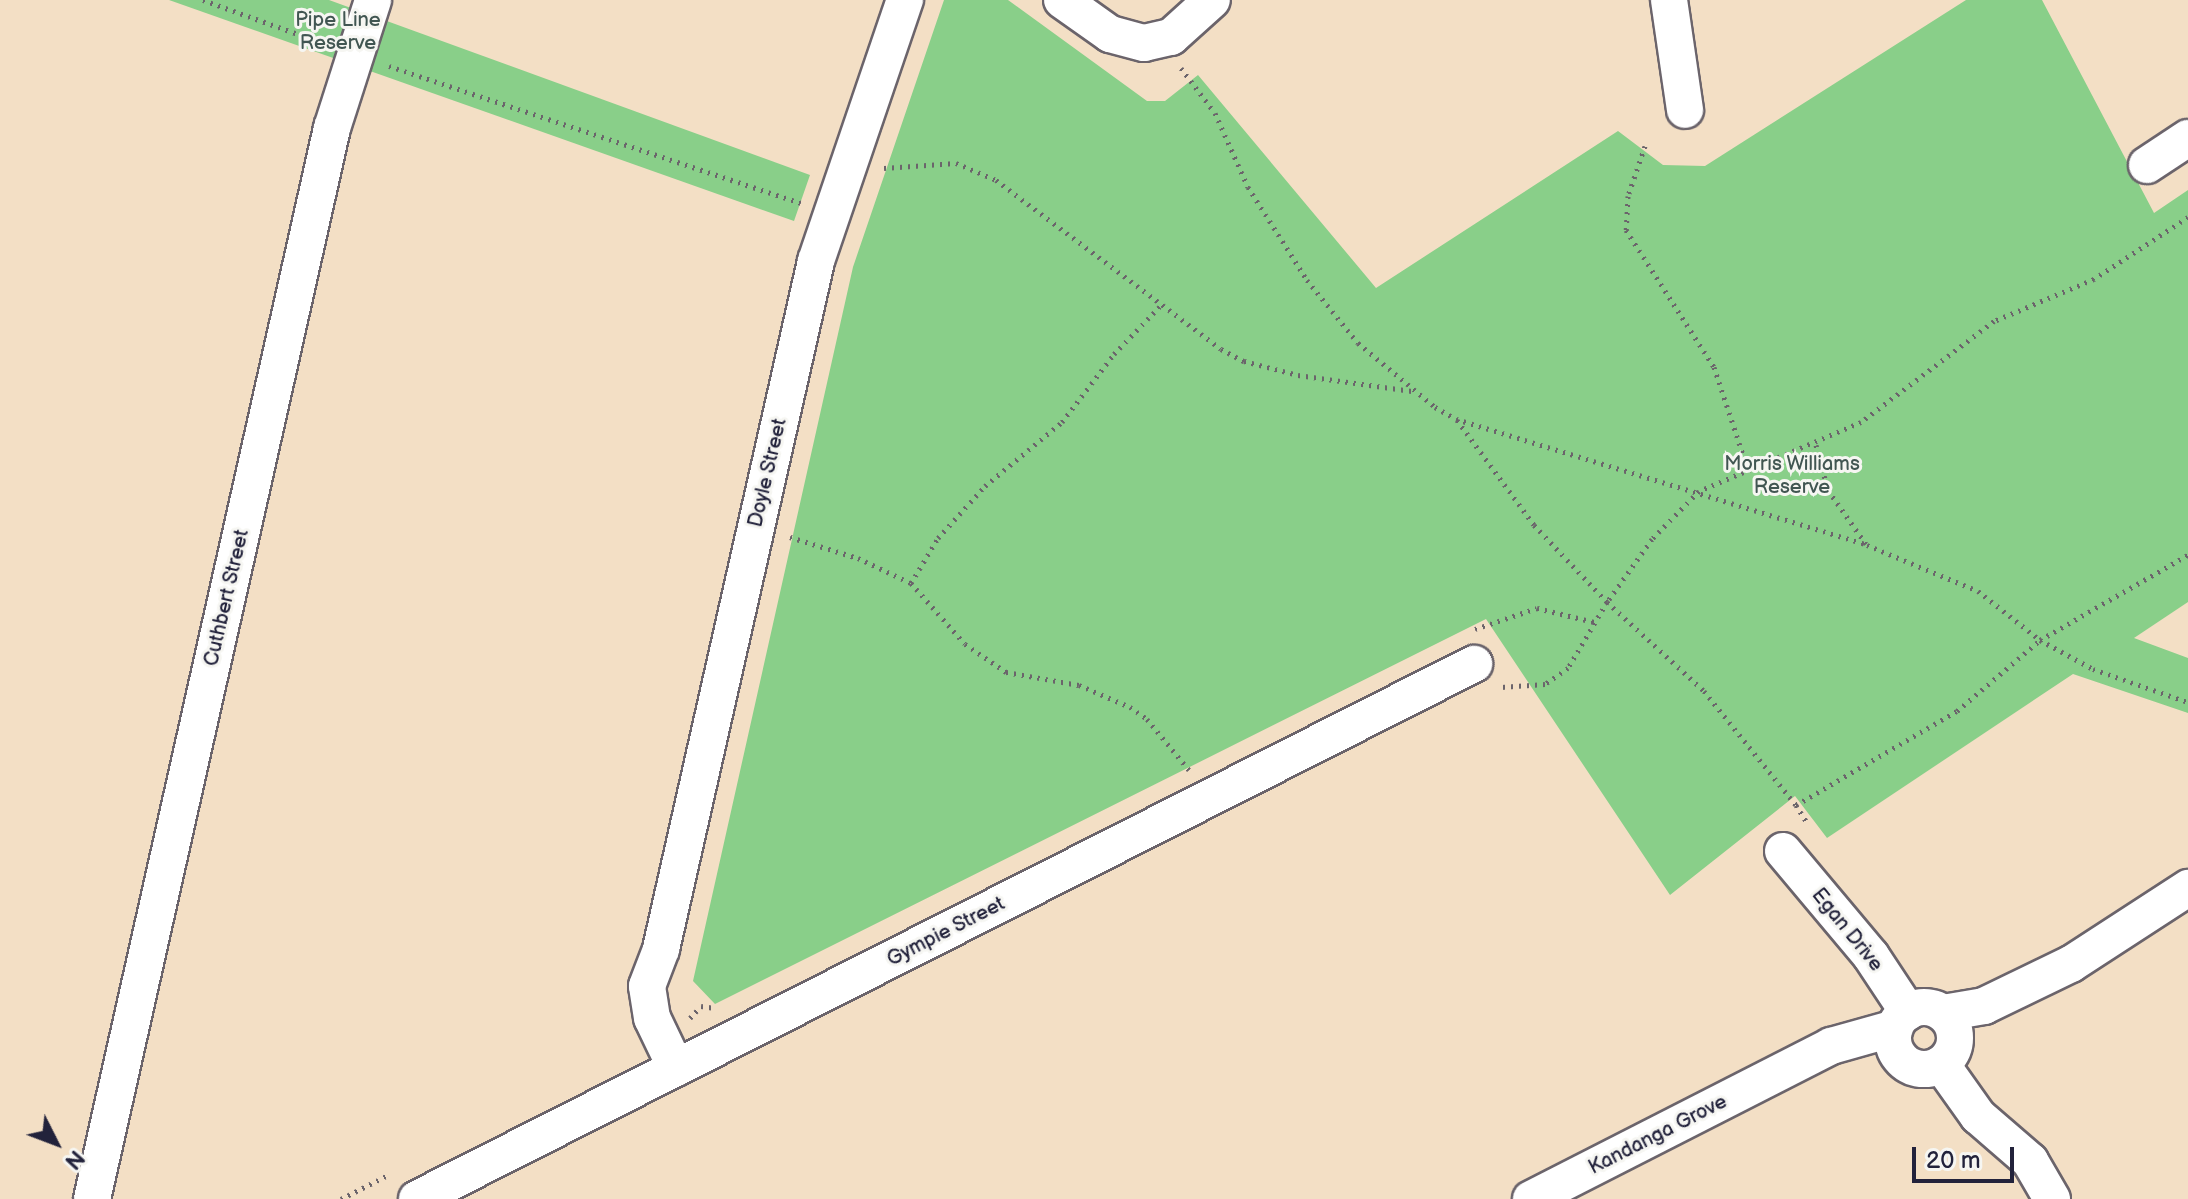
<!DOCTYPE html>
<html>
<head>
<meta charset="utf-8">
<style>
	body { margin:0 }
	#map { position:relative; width:2188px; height:1199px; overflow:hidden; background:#f3dfc5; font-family:"Balsamiq Sans",sans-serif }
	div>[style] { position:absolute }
	.green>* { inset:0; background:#89cf89 }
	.path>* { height:5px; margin-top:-2.5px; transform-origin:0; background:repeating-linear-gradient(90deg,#6b646b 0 2px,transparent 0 8px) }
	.roads { filter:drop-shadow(2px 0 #6b646b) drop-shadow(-2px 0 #6b646b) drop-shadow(0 2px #6b646b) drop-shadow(0 -2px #6b646b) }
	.minor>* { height:36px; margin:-18px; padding:0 18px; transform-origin:18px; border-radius:18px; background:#fff }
	.minor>.ring { margin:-18px; padding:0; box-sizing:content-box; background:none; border:36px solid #fff; border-radius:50% }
	span { translate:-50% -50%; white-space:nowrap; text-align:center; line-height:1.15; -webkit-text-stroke:6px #f6f6f2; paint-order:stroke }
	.park-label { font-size:20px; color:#415652 }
	.street-label { font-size:20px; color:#22223b }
	.north { position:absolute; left:16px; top:1103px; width:80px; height:80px; -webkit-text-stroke:6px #f6f6f2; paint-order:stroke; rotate:132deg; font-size:22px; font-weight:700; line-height:32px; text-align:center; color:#22223b }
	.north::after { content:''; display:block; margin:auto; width:28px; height:36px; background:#22223b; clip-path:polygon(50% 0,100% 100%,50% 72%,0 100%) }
	.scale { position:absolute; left:1912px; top:1147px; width:102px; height:36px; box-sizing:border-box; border:4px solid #22223b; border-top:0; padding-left:10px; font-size:24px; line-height:28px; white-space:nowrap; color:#22223b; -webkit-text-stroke:6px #f6f6f2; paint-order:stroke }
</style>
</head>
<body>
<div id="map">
	<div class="green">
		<i style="clip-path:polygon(169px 0,329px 0,810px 175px,794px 221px)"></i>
		<i style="clip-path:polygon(944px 0,1008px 0,1147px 101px,1165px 101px,1198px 75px,1376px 288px,1618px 131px,1663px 165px,1705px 166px,1966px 0,2042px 0,2154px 213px,2188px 190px,2188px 602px,2134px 638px,2188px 658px,2188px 713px,2073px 674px,1827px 838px,1795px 796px,1670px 895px,1486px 619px,715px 1004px,693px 981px,853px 267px)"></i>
	</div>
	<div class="path">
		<i style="left:203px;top:0;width:127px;rotate:19.7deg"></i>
		<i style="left:389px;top:66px;width:434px;rotate:18.4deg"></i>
		<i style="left:1181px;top:68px;width:56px;rotate:52.9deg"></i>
		<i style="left:1215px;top:113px;width:81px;rotate:66deg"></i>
		<i style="left:1248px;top:187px;width:110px;rotate:57.6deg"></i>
		<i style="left:1307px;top:280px;width:81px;rotate:51deg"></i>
		<i style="left:1358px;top:343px;width:100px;rotate:39.7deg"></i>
		<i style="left:1435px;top:407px;width:24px;rotate:30deg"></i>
		<i style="left:1456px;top:419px;width:430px;rotate:17deg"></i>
		<i style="left:1867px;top:545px;width:120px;rotate:22.5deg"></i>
		<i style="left:1978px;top:591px;width:79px;rotate:38.3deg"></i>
		<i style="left:2040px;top:640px;width:60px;rotate:28.7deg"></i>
		<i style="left:2093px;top:669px;width:101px;rotate:19.2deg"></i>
		<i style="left:1645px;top:146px;width:53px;rotate:108.8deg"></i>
		<i style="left:1628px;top:196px;width:34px;rotate:93deg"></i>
		<i style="left:1626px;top:230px;width:163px;rotate:57.3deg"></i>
		<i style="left:1714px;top:367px;width:105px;rotate:71.7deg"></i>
		<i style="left:884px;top:168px;width:72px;rotate:-4deg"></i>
		<i style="left:956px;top:163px;width:43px;rotate:23deg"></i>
		<i style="left:996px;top:180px;width:281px;rotate:36.9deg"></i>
		<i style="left:1221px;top:349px;width:26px;rotate:28deg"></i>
		<i style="left:1244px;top:361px;width:56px;rotate:14.5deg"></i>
		<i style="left:1298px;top:375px;width:115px;rotate:8deg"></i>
		<i style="left:2188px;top:217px;width:113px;rotate:146.6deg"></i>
		<i style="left:2094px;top:279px;width:108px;rotate:157.2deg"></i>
		<i style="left:1994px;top:321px;width:167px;rotate:142.8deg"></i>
		<i style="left:1861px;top:422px;width:176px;rotate:156.9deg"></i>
		<i style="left:1699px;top:491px;width:67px;rotate:134.4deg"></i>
		<i style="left:1652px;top:539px;width:77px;rotate:125.5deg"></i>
		<i style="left:1607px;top:602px;width:132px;rotate:42.5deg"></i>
		<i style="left:1704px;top:691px;width:146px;rotate:51.1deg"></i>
		<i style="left:1796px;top:805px;width:186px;rotate:-30.3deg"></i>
		<i style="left:1957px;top:711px;width:109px;rotate:-40.5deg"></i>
		<i style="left:2040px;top:640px;width:171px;rotate:-29.9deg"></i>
		<i style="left:1457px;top:420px;width:130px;rotate:53.7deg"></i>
		<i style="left:1534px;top:525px;width:106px;rotate:46.5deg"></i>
		<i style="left:1607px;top:602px;width:77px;rotate:120.6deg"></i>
		<i style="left:1568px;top:668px;width:28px;rotate:145deg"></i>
		<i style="left:1545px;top:684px;width:44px;rotate:176.1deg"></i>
		<i style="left:1816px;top:445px;width:47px;rotate:75.1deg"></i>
		<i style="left:1828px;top:490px;width:66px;rotate:54.9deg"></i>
		<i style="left:790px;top:537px;width:71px;rotate:17.2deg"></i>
		<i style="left:858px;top:558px;width:59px;rotate:25.3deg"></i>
		<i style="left:911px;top:583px;width:81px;rotate:48.5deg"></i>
		<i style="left:965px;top:644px;width:50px;rotate:34.3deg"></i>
		<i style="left:1006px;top:672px;width:74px;rotate:10.1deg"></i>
		<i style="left:1079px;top:685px;width:56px;rotate:23.3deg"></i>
		<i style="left:1130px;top:707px;width:21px;rotate:35deg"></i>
		<i style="left:1147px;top:719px;width:66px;rotate:50.5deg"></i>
		<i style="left:911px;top:583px;width:52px;rotate:-59deg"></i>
		<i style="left:938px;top:538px;width:70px;rotate:-47.9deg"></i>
		<i style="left:985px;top:486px;width:100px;rotate:-39.7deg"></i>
		<i style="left:1062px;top:422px;width:86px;rotate:-52.6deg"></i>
		<i style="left:1114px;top:354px;width:72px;rotate:-46.1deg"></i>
		<i style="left:1475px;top:629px;width:65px;rotate:-18.7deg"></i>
		<i style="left:1537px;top:608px;width:63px;rotate:13.8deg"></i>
		<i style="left:1796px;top:805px;width:22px;rotate:58deg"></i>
		<i style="left:690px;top:1018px;width:16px;rotate:-47deg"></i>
		<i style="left:701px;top:1006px;width:14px;rotate:8deg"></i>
		<i style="left:341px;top:1199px;width:55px;rotate:-27deg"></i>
	</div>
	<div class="roads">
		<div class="minor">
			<i style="left:1062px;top:0;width:59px;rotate:35.3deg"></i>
			<i style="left:1110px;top:34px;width:35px;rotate:15deg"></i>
			<i style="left:1144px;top:43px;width:28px;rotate:-13deg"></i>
			<i style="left:1171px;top:37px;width:55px;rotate:-42.1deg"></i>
			<i style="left:1669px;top:0;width:111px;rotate:81.7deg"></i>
			<i style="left:2147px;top:165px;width:49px;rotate:-33.4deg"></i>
			<i style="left:1783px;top:851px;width:137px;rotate:50deg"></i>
			<i style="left:1871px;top:956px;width:67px;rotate:56.5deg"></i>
			<i class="ring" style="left:1893px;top:1007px;width:26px;height:26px"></i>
			<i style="left:1943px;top:1013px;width:42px;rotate:-9.7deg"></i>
			<i style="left:1984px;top:1006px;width:97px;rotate:-25.8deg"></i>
			<i style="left:2071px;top:964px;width:140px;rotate:-33deg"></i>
			<i style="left:1941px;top:1064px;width:64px;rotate:54.6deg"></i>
			<i style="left:1978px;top:1116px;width:69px;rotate:40.9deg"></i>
			<i style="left:2030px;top:1161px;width:44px;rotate:59.9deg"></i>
			<i style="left:676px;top:1068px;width:55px;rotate:-115.6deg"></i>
			<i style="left:652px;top:1018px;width:32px;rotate:-99deg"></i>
			<i style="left:647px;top:986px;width:40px;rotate:-69deg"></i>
			<i style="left:661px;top:949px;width:705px;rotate:-77.3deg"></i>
			<i style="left:816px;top:261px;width:276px;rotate:-71.2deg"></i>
			<i style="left:92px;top:1199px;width:1098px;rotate:-77.37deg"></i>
			<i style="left:332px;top:128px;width:134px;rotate:-72.2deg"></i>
			<i style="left:417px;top:1199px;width:1185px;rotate:-26.85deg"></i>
			<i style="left:1531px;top:1199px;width:337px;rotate:-27deg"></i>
			<i style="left:1831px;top:1046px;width:66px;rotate:-15.7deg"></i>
		</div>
	</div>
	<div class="park-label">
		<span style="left:338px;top:32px">Pipe Line<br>Reserve</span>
		<span style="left:1792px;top:476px">Morris Williams<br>Reserve</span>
	</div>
	<div class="street-label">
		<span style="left:768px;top:473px;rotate:-77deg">Doyle Street</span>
		<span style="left:227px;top:598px;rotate:-77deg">Cuthbert Street</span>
		<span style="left:1847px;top:930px;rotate:51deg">Egan Drive</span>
		<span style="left:946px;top:932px;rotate:-27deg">Gympie Street</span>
		<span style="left:1658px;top:1135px;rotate:-27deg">Kandanga Grove</span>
	</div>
	<div class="north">N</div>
	<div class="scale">20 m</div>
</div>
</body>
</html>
